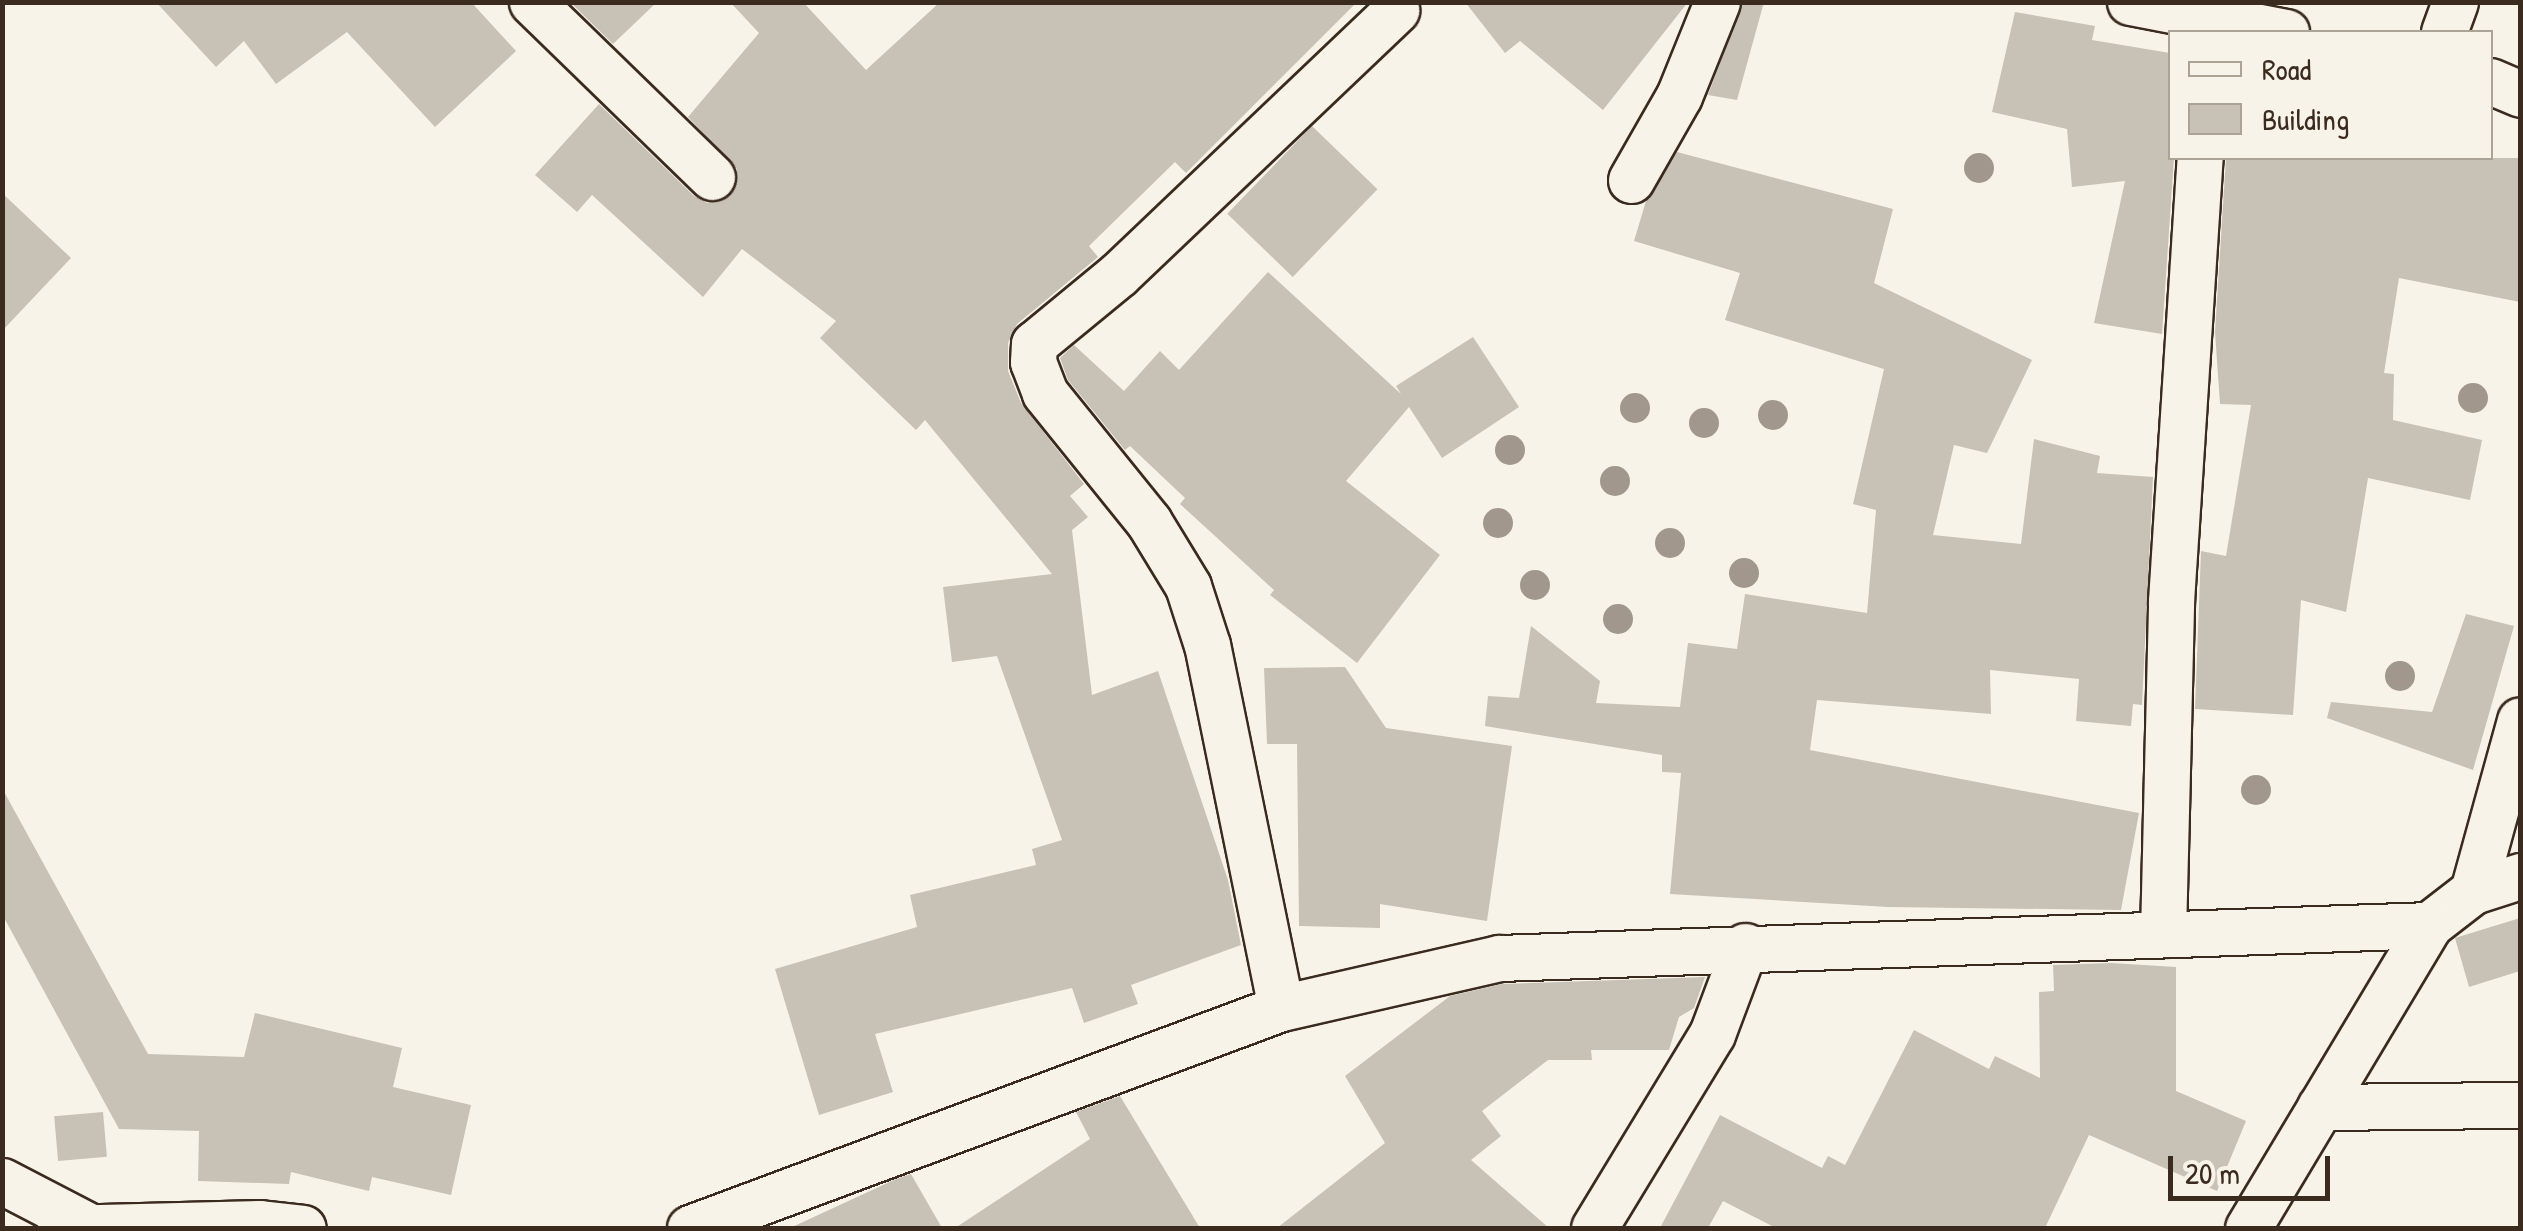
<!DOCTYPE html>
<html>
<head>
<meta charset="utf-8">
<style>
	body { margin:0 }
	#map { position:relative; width:2523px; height:1231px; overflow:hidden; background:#f7f3e8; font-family:"Patrick Hand",sans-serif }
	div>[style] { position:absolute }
	.building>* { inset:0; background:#c8c1b6; transform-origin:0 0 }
	.roads { filter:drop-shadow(2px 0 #3b2a1e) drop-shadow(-2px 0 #3b2a1e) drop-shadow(0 2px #3b2a1e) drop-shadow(0 -2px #3b2a1e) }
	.minor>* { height:45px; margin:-22.5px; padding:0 22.5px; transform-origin:22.5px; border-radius:22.5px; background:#f7f3e8 }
	.trees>* { width:30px; height:30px; margin:-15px; border-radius:50%; background:#a1978c }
	span { translate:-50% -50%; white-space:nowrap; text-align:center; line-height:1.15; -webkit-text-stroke:9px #f7f3e8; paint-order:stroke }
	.frame { position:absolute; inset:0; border:5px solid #3b2a1e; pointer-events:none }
	.legend { position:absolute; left:2168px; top:30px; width:325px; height:130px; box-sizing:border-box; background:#f7f3e8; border:2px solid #aca397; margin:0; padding:12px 18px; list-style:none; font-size:30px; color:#3b2a1e }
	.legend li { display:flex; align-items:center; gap:20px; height:50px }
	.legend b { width:50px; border:2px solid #aca397 }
	.scale { position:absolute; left:2168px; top:1156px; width:162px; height:45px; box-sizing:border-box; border:5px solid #3b2a1e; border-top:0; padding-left:12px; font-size:30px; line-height:35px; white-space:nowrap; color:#3b2a1e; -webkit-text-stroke:8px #f7f3e8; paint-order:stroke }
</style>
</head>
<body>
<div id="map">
	<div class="building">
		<i style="clip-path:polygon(156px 2px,471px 2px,516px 51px,435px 127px,347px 32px,276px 84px,244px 41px,216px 67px)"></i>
		<i style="clip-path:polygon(570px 2px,657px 2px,613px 44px)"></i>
		<i style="clip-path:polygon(730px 2px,803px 2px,866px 70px,940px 2px,1357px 2px,1186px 173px,1175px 162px,1089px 246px,1098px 257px,1017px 324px,1008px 343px,1008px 371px,1021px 403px,1084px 484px,1070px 496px,1088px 517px,1072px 530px,1092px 695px,1158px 671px,1228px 880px,1241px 945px,1131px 985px,1138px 1004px,1084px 1023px,1072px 988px,875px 1034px,893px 1092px,819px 1115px,775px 969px,917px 927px,910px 895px,1036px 865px,1032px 849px,1062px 840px,997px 656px,952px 662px,943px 587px,1052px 574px,925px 420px,916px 430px,820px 338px,836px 321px,742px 249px,703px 297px,592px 195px,577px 212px,535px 175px,599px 104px,694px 196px,707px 203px,730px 196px,737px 169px,688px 117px,759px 33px)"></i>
		<i style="clip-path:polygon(1465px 2px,1688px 2px,1603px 110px,1520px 41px,1505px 53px)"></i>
		<i style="clip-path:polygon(1743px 2px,1764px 2px,1737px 100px,1708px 95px)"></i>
		<i style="clip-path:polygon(2015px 12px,2095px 26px,2092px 40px,2170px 53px,2174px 158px,2162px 334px,2094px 323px,2125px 181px,2072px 187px,2067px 129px,1992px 112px)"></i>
		<i style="left:1312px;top:126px;width:91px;height:122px;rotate:44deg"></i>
		<i style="clip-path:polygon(1677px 152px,1893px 209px,1874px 283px,2032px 360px,1987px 453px,1954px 445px,1933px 535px,2021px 544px,2034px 439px,2100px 456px,2097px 473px,2153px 477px,2142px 705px,2133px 704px,2131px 726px,2076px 721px,2079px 679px,1990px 670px,1991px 714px,1817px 700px,1810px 750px,2139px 813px,2121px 910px,1888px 907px,1670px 894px,1681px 773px,1662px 772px,1662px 755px,1485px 726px,1488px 696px,1519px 698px,1531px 626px,1600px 681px,1596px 703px,1680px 707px,1688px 643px,1737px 649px,1745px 594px,1867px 613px,1876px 510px,1853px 504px,1884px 369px,1725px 320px,1740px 273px,1634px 241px,1646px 201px)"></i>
		<i style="clip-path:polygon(2226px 158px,2520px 158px,2520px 302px,2399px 278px,2384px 373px,2394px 374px,2393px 420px,2482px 440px,2470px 500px,2368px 478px,2346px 612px,2301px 600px,2293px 715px,2195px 709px,2201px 551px,2226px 556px,2251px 405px,2220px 404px,2215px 332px)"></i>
		<i style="clip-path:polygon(2px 193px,71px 258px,2px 331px)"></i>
		<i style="clip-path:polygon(1268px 272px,1401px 394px,1396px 386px,1473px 337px,1519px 407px,1442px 458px,1409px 407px,1346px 481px,1440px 555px,1357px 663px,1270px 595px,1274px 590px,1180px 504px,1185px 498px,1130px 446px,1125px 450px,1068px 380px,1060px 358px,1074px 345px,1124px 391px,1160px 351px,1179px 370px)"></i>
		<i style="clip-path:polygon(2466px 614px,2514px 626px,2473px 770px,2327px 718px,2331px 702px,2432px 712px)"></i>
		<i style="clip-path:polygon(1345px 667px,1386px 728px,1512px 746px,1487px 921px,1380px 904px,1380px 928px,1299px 926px,1297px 744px,1267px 744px,1264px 668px)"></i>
		<i style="clip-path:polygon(2px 788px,148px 1054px,244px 1057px,255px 1013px,402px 1048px,393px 1087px,471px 1105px,451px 1195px,372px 1177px,369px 1191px,291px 1172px,289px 1184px,198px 1181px,199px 1131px,119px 1129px,2px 914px)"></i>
		<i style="clip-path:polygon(2520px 918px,2520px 971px,2469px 987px,2455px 938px)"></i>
		<i style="clip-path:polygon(2111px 963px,2176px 967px,2176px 1091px,2246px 1121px,2217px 1191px,2089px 1135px,2045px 1228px,1776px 1228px,1723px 1201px,1708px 1228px,1660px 1228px,1720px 1115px,1822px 1168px,1828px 1156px,1845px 1165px,1914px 1030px,1989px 1069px,1995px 1056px,2040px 1078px,2039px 992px,2054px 991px,2053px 965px)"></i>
		<i style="clip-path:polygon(1705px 977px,1694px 1008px,1679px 1017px,1669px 1050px,1591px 1050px,1592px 1060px,1548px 1060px,1482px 1111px,1501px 1136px,1471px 1160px,1549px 1228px,1277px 1228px,1385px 1143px,1345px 1076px,1450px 996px,1502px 984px)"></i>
		<i style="clip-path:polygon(1120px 1096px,1200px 1228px,955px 1228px,1090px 1139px,1076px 1112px)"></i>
		<i style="left:103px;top:1112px;width:45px;height:49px;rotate:85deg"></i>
		<i style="clip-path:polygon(911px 1174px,942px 1228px,790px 1228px,896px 1179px)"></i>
	</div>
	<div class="roads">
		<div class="minor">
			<i style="left:532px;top:2px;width:251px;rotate:44.2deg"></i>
			<i style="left:2130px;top:2px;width:159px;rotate:10.9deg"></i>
			<i style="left:2444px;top:32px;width:32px;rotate:-70deg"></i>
			<i style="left:2490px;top:81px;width:33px;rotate:23deg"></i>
			<i style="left:1631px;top:180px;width:97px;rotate:-60.3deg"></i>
			<i style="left:1679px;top:96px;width:101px;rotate:-68deg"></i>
			<i style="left:2473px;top:891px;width:177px;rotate:-74.6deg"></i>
			<i style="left:2163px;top:934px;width:333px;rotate:-88.6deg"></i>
			<i style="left:2171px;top:601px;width:444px;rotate:-86.3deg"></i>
			<i style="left:1281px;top:1008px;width:370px;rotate:-101.5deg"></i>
			<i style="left:1207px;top:645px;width:62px;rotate:-107.9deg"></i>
			<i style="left:1188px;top:586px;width:75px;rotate:-121.4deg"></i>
			<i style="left:1149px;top:522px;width:166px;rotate:-128.9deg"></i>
			<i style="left:1045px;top:393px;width:33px;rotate:-111deg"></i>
			<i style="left:1033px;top:362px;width:18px;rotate:-87deg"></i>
			<i style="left:1034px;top:344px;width:110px;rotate:-39.5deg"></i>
			<i style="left:1119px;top:274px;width:383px;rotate:-43.6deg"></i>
			<i style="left:2320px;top:1107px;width:200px;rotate:-0.6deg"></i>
			<i style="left:2px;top:1181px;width:96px;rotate:27.4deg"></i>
			<i style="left:60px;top:1228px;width:200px;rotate:-1.4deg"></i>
			<i style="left:260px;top:1223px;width:43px;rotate:6.6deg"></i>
			<i style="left:690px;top:1228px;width:631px;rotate:-20.42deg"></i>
			<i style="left:1281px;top:1008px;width:224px;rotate:-12.9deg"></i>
			<i style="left:1499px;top:958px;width:931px;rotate:-2.03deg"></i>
			<i style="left:2429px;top:925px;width:56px;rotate:-37.7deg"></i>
			<i style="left:2473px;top:891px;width:49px;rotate:-17.7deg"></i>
			<i style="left:1594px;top:1228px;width:227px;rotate:-58.7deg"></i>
			<i style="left:1712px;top:1034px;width:94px;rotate:-69.4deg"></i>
			<i style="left:2248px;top:1228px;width:353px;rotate:-59.1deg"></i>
		</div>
	</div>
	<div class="trees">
		<i style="left:1979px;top:168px"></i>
		<i style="left:2473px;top:398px"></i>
		<i style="left:1635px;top:408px"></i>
		<i style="left:1773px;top:415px"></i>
		<i style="left:1704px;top:423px"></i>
		<i style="left:1510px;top:450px"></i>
		<i style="left:1615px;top:481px"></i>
		<i style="left:1498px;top:523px"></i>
		<i style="left:1670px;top:543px"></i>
		<i style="left:1744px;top:573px"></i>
		<i style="left:1535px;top:585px"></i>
		<i style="left:1618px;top:619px"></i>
		<i style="left:2400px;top:676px"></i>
		<i style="left:2256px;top:790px"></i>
	</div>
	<div class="frame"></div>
	<ul class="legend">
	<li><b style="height:12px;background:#f7f3e8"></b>Road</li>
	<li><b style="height:28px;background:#c8c1b6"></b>Building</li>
	</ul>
	<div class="scale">20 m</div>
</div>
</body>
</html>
